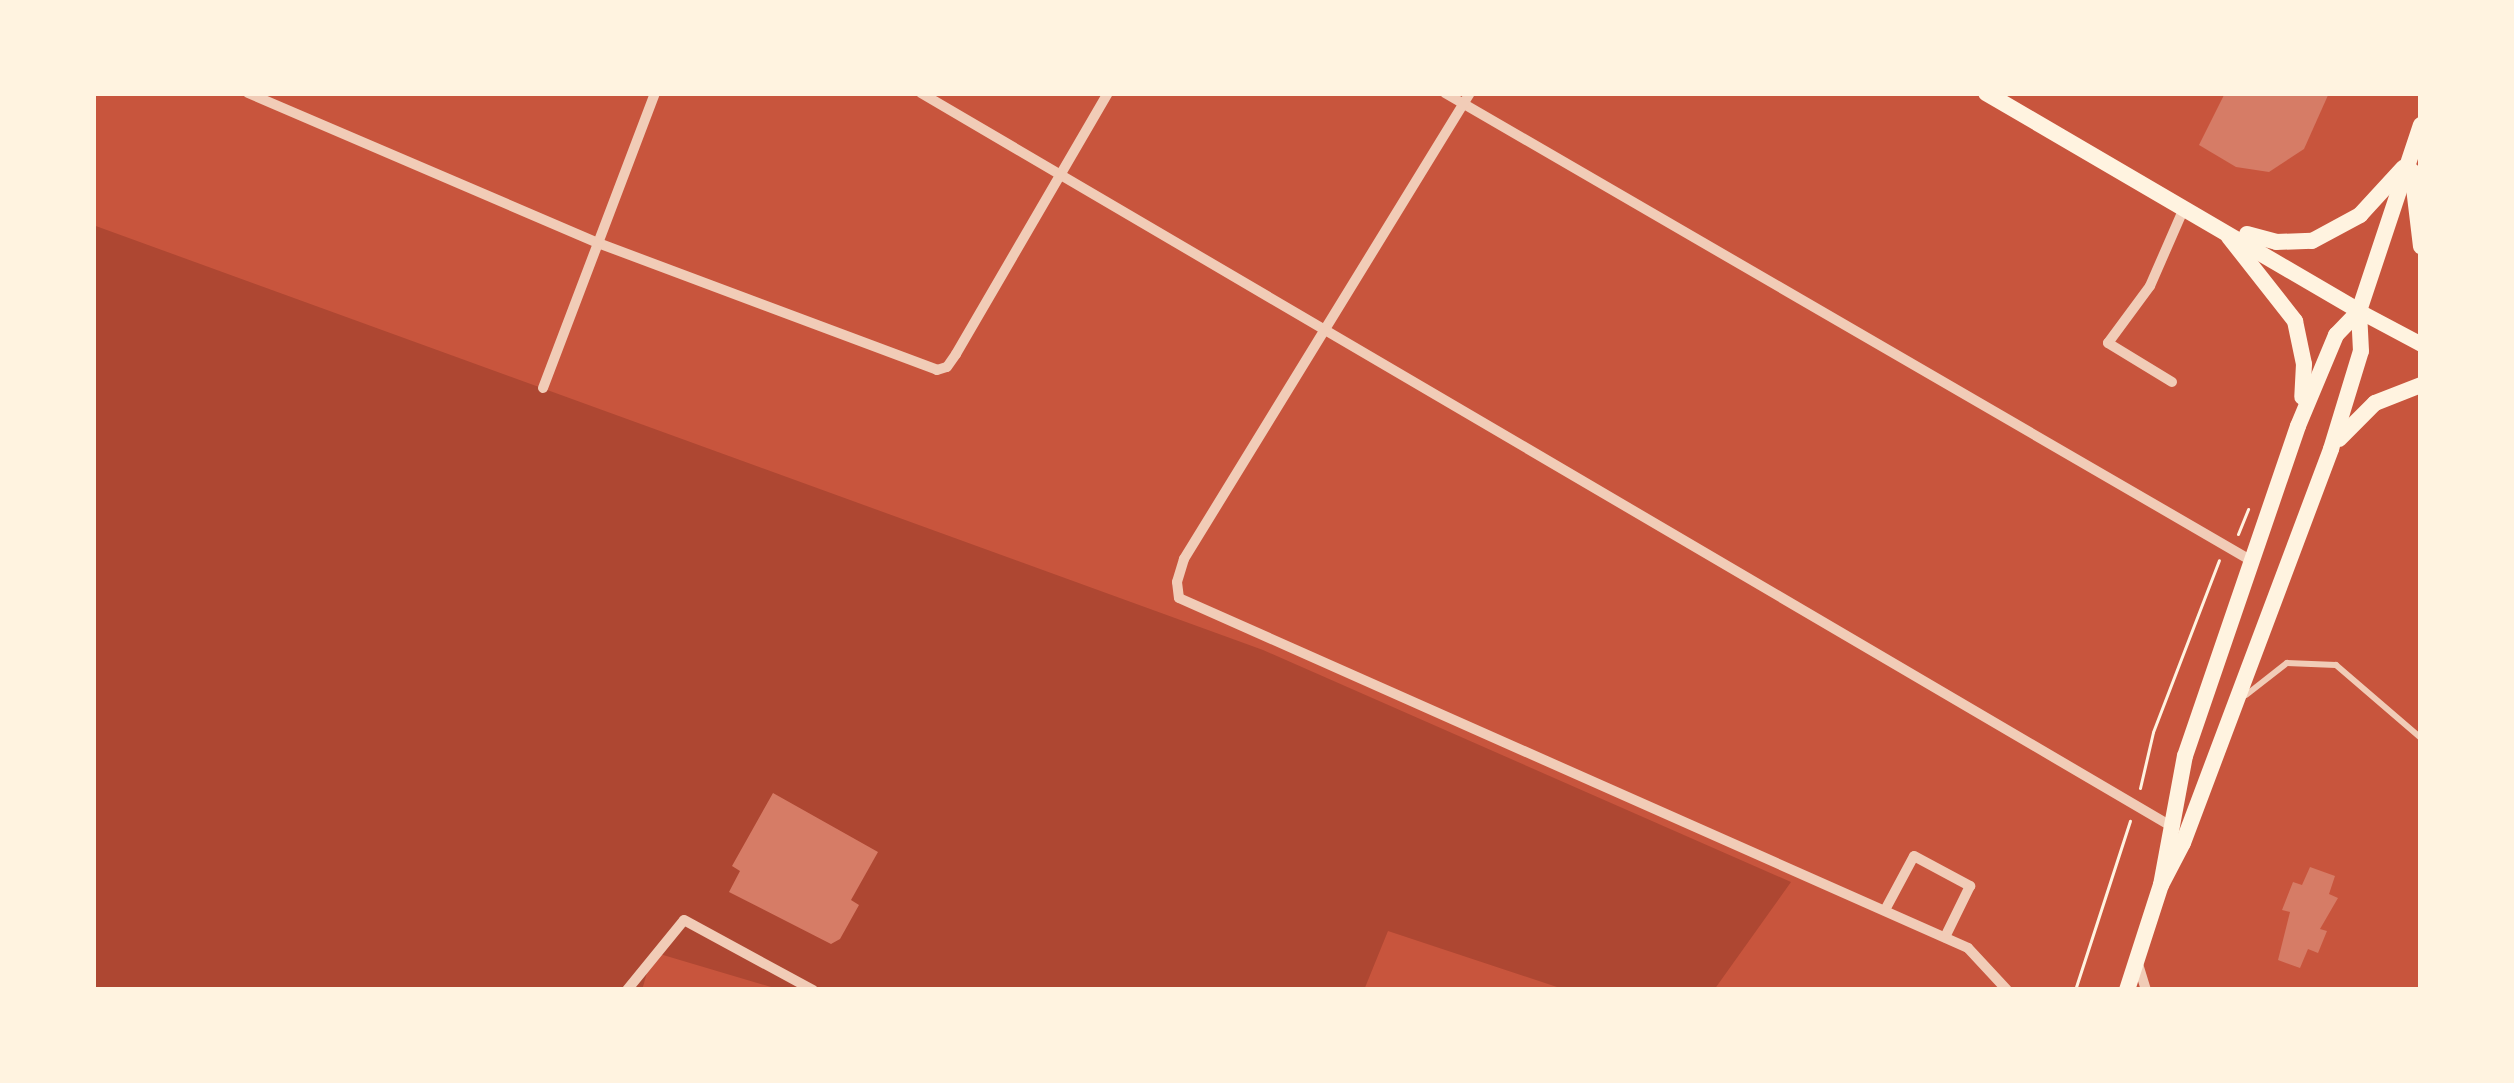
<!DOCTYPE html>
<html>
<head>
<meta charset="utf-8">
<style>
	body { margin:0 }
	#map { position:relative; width:2514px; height:1083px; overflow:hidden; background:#c8553d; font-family:Poppins,sans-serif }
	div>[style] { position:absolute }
	.green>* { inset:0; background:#ae4732 }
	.building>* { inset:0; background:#d67c66 }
	.path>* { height:3px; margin:-1.5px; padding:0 1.5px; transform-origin:1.5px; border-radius:1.5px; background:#fff3e0 }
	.service>* { height:6px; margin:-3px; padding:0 3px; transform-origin:3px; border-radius:3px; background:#f1ccb7 }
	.minor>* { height:10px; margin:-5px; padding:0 5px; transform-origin:5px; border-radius:5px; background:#f1ccb7 }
	.secondary>* { height:15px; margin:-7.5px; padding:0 7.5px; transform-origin:7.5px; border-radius:7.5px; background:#fff3e0 }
	.primary>* { height:16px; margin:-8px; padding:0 8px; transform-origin:8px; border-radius:8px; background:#fff3e0 }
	span { translate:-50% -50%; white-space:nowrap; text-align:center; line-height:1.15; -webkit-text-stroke:10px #fff3e0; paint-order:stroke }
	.frame { position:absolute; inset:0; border:96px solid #fff3e0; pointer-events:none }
</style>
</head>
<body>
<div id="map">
	<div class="green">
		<i style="clip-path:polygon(93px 225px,1263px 650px,1791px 882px,1714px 990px,1566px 990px,1388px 931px,1364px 990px,781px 990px,653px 952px,642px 990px,93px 990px)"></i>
	</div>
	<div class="building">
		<i style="clip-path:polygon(2225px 93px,2329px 93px,2304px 149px,2269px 172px,2236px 167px,2199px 145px)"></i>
		<i style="clip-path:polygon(773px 793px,878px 852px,851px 900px,859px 905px,840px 939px,831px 944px,729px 892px,740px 871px,732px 866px)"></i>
		<i style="clip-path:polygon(2310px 867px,2335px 876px,2329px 894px,2338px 898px,2320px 929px,2327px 931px,2318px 953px,2308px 949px,2300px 968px,2278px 960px,2290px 912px,2282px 910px,2293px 882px,2302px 885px)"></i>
	</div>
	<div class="path">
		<i style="left:2238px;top:534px;width:27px;rotate:-68deg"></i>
		<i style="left:2140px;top:788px;width:57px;rotate:-76.9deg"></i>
		<i style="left:2153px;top:732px;width:184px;rotate:-69deg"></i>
		<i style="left:2075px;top:990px;width:178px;rotate:-72deg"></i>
	</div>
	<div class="service">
		<i style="left:2246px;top:695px;width:52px;rotate:-38deg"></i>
		<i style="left:2287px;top:663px;width:49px;rotate:2.3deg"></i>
		<i style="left:2336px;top:665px;width:112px;rotate:40.7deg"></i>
	</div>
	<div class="minor">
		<i style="left:248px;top:93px;width:381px;rotate:23.2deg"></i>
		<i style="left:598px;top:243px;width:362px;rotate:20.5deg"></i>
		<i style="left:937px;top:370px;width:10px;rotate:-17deg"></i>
		<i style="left:947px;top:367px;width:16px;rotate:-55deg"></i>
		<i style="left:956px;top:354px;width:302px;rotate:-59.8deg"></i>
		<i style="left:921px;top:93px;width:1447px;rotate:30.39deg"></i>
		<i style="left:1445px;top:93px;width:933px;rotate:30.11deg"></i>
		<i style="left:1470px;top:93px;width:547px;rotate:121.54deg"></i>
		<i style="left:1184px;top:559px;width:24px;rotate:107deg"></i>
		<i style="left:1177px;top:582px;width:16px;rotate:83deg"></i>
		<i style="left:1179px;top:598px;width:863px;rotate:23.92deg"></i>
		<i style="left:1968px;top:948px;width:57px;rotate:47.1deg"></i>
		<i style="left:2172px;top:382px;width:75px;rotate:-148.6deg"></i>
		<i style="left:2108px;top:343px;width:71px;rotate:-53.6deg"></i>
		<i style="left:2150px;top:286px;width:85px;rotate:-66.4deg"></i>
		<i style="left:543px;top:388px;width:316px;rotate:-69.2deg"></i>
		<i style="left:1885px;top:910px;width:61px;rotate:-61.8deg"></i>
		<i style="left:1914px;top:856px;width:64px;rotate:28.2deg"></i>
		<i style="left:1970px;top:886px;width:57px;rotate:116.1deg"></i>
		<i style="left:2138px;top:964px;width:27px;rotate:73deg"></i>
		<i style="left:627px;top:990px;width:90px;rotate:-50.8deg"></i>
		<i style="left:684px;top:920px;width:147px;rotate:28.5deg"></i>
	</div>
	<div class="secondary">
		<i style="left:2359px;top:311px;width:70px;rotate:28deg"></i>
	</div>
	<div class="primary">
		<i style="left:1986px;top:93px;width:432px;rotate:30.3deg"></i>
		<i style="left:2412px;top:171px;width:76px;rotate:83.2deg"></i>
		<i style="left:2247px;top:234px;width:30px;rotate:15deg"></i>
		<i style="left:2276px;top:242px;width:36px;rotate:-2deg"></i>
		<i style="left:2312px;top:241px;width:55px;rotate:-28.4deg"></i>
		<i style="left:2360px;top:215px;width:64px;rotate:-47.5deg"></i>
		<i style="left:2229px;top:237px;width:107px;rotate:51.8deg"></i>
		<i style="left:2295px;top:321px;width:44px;rotate:78.2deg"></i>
		<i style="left:2304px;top:364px;width:33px;rotate:93deg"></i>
		<i style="left:2339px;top:439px;width:51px;rotate:-45deg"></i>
		<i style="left:2375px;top:403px;width:49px;rotate:-21.4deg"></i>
		<i style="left:2161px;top:885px;width:47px;rotate:-62.4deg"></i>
		<i style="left:2183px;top:843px;width:421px;rotate:-69.4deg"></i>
		<i style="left:2331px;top:449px;width:102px;rotate:-73deg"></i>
		<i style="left:2361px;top:351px;width:40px;rotate:-92.9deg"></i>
		<i style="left:2359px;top:311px;width:196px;rotate:-71.6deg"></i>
		<i style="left:2127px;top:990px;width:110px;rotate:-72.1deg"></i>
		<i style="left:2161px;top:885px;width:131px;rotate:-79.5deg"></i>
		<i style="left:2185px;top:756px;width:349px;rotate:-71.1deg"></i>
		<i style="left:2298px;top:426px;width:99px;rotate:-67.3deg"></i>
		<i style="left:2336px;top:335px;width:33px;rotate:-46deg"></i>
	</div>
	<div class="frame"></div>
</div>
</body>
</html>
